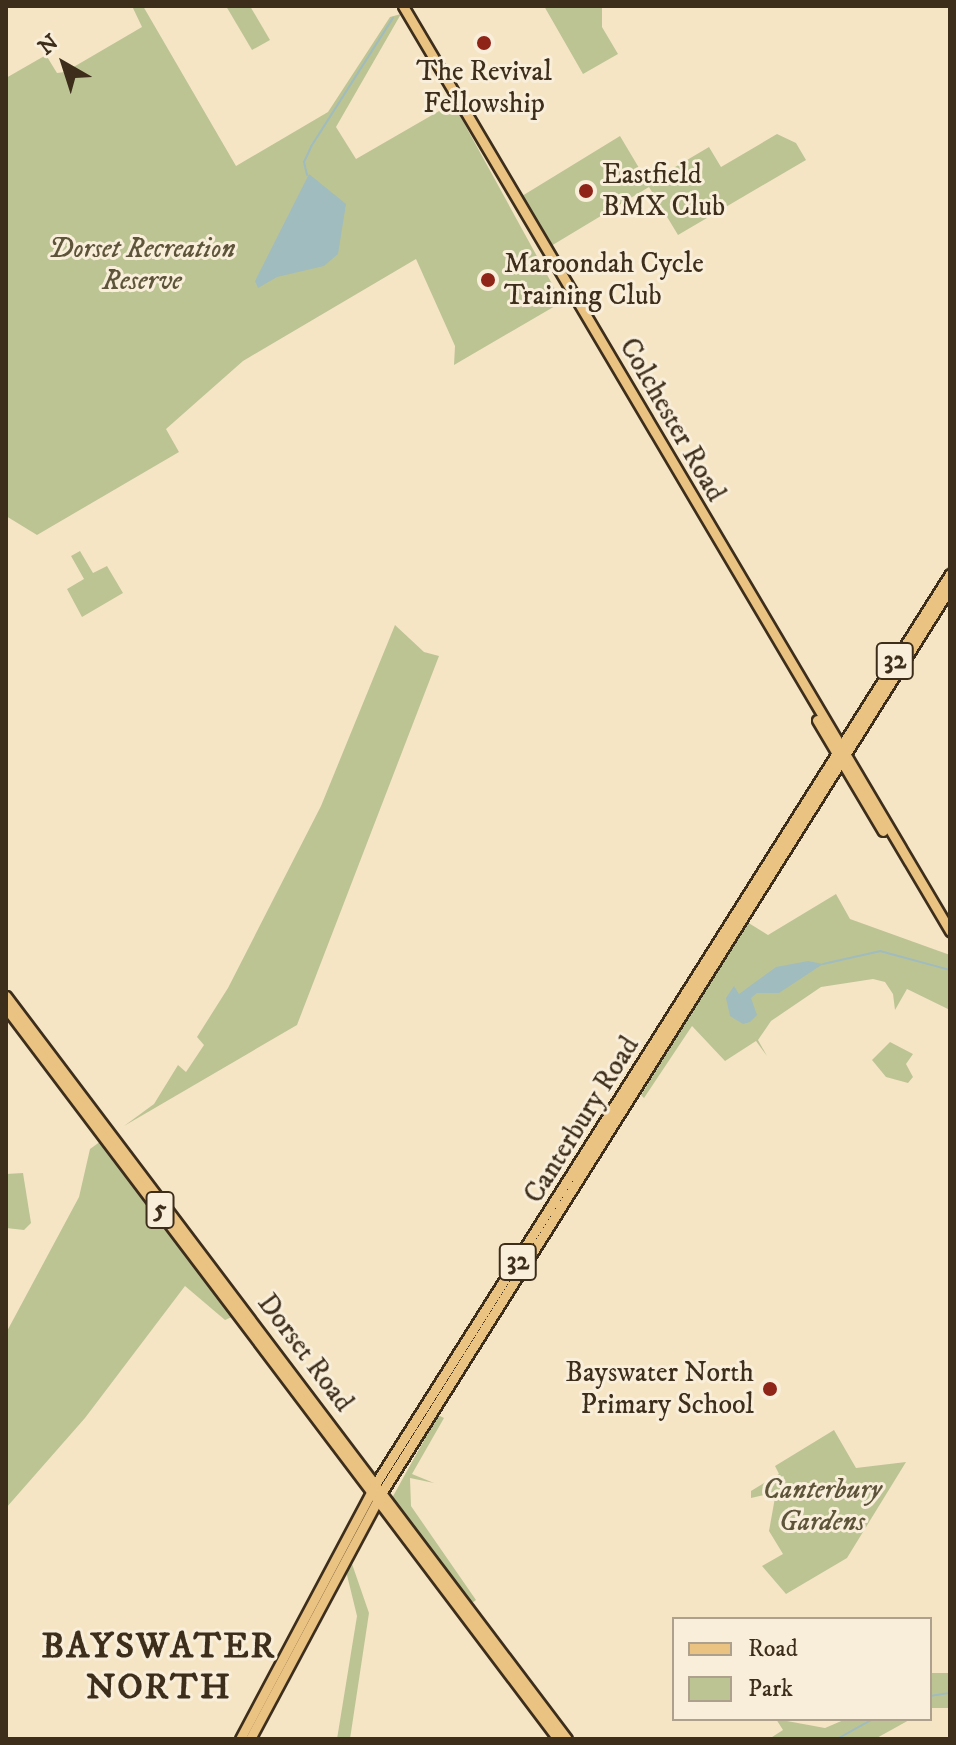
<!DOCTYPE html>
<html>
<head>
<meta charset="utf-8">
<style>
	body { margin:0 }
	#map { position:relative; width:956px; height:1745px; overflow:hidden; background:#f5e5c5; font-family:"IM FELL DW Pica",serif }
	div>[style] { position:absolute }
	.green>* { inset:0; background:#bdc494; transform-origin:0 0 }
	.water>* { inset:0; background:#a0bcbe }
	.stream>* { height:2px; margin:-1px; padding:0 1px; transform-origin:1px; border-radius:1px; background:#a0bcbe }
	.roads { filter:drop-shadow(2px 0 #3d2e1c) drop-shadow(-2px 0 #3d2e1c) drop-shadow(0 2px #3d2e1c) drop-shadow(0 -2px #3d2e1c) }
	.major>* { height:9px; margin:-4.5px; padding:0 4.5px; transform-origin:4.5px; border-radius:4.5px; background:#eac282 }
	.dots>* { width:22px; height:22px; translate:-50% -50%; box-sizing:border-box; border:4px solid #f8eed9; border-radius:50% }
	span { translate:-50% -50%; white-space:nowrap; text-align:center; line-height:1.15; -webkit-text-stroke:6px #f8eed9; paint-order:stroke }
	.shield-label span { padding:2px 6px; background:#f8eed9; border:2px solid; border-radius:6px; -webkit-text-stroke-width:0 }
	.shield-label { font-size:26px; color:#3d2e1c; font-weight:700 }
	.poi-label { font-size:28px; color:#3d2e1c }
	.left { translate:0 -50%; text-align:left }
	.right { translate:-100% -50%; text-align:right }
	.park-label { font-size:28px; color:#5d543a; font-style:italic }
	.street-label { font-size:28px; color:#3d2e1c }
	.district-label { font-size:36px; color:#3d2e1c; font-weight:700; letter-spacing:2px }
	.frame { position:absolute; inset:0; border:8px solid #3d2e1c; pointer-events:none }
	.legend { position:absolute; left:672px; top:1617px; width:260px; height:104px; box-sizing:border-box; background:#f8eed9; border:2px solid #ada18d; margin:0; padding:10px 14px; list-style:none; font-size:24px; color:#3d2e1c }
	.legend li { display:flex; align-items:center; gap:16px; height:40px }
	.legend b { width:40px; border:2px solid #ada18d }
	.north { position:absolute; left:24px; top:24px; width:80px; height:80px; -webkit-text-stroke:6px #f8eed9; paint-order:stroke; rotate:321deg; font-size:22px; font-weight:700; line-height:32px; text-align:center; color:#3d2e1c }
	.north::after { content:''; display:block; margin:auto; width:28px; height:36px; background:#3d2e1c; clip-path:polygon(50% 0,100% 100%,50% 72%,0 100%) }
</style>
</head>
<body>
<div id="map">
	<div class="green">
		<i style="clip-path:polygon(132px 6px,143px 6px,236px 166px,328px 112px,390px 17px,401px 14px,336px 127px,356px 159px,453px 103px,562px 302px,454px 365px,455px 346px,416px 259px,243px 361px,166px 429px,179px 452px,37px 535px,6px 516px,6px 78px,46px 55px,57px 73px,65px 72px,142px 27px)"></i>
		<i style="clip-path:polygon(226px 6px,250px 6px,270px 40px,252px 50px)"></i>
		<i style="clip-path:polygon(544px 6px,602px 6px,602px 27px,618px 54px,583px 74px)"></i>
		<i style="clip-path:polygon(777px 134px,796px 143px,806px 160px,678px 235px,649px 187px,551px 246px,522px 196px,620px 136px,648px 183px,709px 147px,721px 167px)"></i>
		<i style="clip-path:polygon(80px 551px,93px 573px,107px 566px,123px 593px,82px 617px,67px 589px,84px 579px,71px 556px)"></i>
		<i style="clip-path:polygon(395px 625px,424px 652px,439px 656px,297px 1025px,124px 1126px,154px 1104px,178px 1065px,186px 1072px,204px 1045px,197px 1037px,228px 988px,321px 806px)"></i>
		<i style="clip-path:polygon(836px 894px,850px 919px,950px 955px,950px 1010px,907px 989px,895px 1010px,893px 994px,885px 982px,873px 979px,821px 987px,771px 1021px,758px 1040px,767px 1056px,756px 1041px,725px 1061px,692px 1026px,644px 1098px,641px 1095px,747px 922px,768px 935px)"></i>
		<i style="clip-path:polygon(890px 1042px,913px 1054px,906px 1064px,913px 1077px,908px 1083px,886px 1077px,872px 1060px)"></i>
		<i style="clip-path:polygon(101px 1141px,234px 1316px,225px 1320px,185px 1286px,85px 1418px,6px 1508px,6px 1333px,79px 1197px,90px 1149px)"></i>
		<i style="clip-path:polygon(23px 1173px,31px 1223px,24px 1230px,6px 1228px,6px 1174px)"></i>
		<i style="clip-path:polygon(438px 1415px,444px 1418px,412px 1474px,434px 1483px,410px 1478px,411px 1506px,476px 1600px,472px 1603px,392px 1498px)"></i>
		<i style="clip-path:polygon(834px 1430px,856px 1468px,906px 1462px,847px 1558px,786px 1594px,762px 1566px,783px 1554px,769px 1531px,776px 1492px,751px 1498px,751px 1491px,779px 1474px,775px 1466px)"></i>
		<i style="clip-path:polygon(351px 1561px,369px 1613px,350px 1739px,337px 1739px,357px 1616px,346px 1571px)"></i>
		<i style="left:950px;top:1673px;width:35px;height:20px;rotate:90deg"></i>
		<i style="clip-path:polygon(776px 1719px,825px 1728px,846px 1719px,911px 1719px,875px 1739px,769px 1739px,783px 1730px)"></i>
	</div>
	<div class="water">
		<i style="clip-path:polygon(309px 174px,346px 204px,338px 254px,324px 266px,277px 277px,258px 288px,255px 281px)"></i>
		<i style="clip-path:polygon(808px 961px,823px 964px,779px 993px,757px 993px,751px 998px,757px 1015px,750px 1022px,743px 1024px,730px 1016px,726px 998px,734px 986px,739px 994px,776px 967px)"></i>
	</div>
	<div class="stream">
		<i style="left:307px;top:175px;width:13px;rotate:-103deg"></i>
		<i style="left:304px;top:162px;width:19px;rotate:-65deg"></i>
		<i style="left:312px;top:145px;width:151px;rotate:-57.5deg"></i>
		<i style="left:823px;top:964px;width:58px;rotate:-12.8deg"></i>
		<i style="left:880px;top:951px;width:73px;rotate:15.2deg"></i>
		<i style="left:930px;top:1696px;width:20px;rotate:-9deg"></i>
		<i style="left:837px;top:1739px;width:41px;rotate:-29.1deg"></i>
	</div>
	<div class="roads">
		<div class="major">
			<i style="left:403px;top:6px;width:1075px;rotate:59.4deg"></i>
			<i style="left:817px;top:720px;width:129px;rotate:59.3deg"></i>
			<i style="left:6px;top:996px;width:931px;rotate:52.95deg"></i>
			<i style="left:6px;top:1008px;width:916px;rotate:52.94deg"></i>
			<i style="left:240px;top:1739px;width:290px;rotate:-62deg"></i>
			<i style="left:376px;top:1483px;width:1075px;rotate:-57.73deg"></i>
			<i style="left:250px;top:1739px;width:280px;rotate:-61.9deg"></i>
			<i style="left:382px;top:1492px;width:1068px;rotate:-57.86deg"></i>
		</div>
	</div>
	<div class="dots">
		<i style="left:484px;top:43px;background:#8f2418"></i>
		<i style="left:586px;top:191px;background:#8f2418"></i>
		<i style="left:488px;top:280px;background:#8f2418"></i>
		<i style="left:770px;top:1389px;background:#8f2418"></i>
	</div>
	<div class="shield-label">
		<span style="left:895px;top:661px">32</span>
		<span style="left:160px;top:1210px">5</span>
		<span style="left:518px;top:1262px">32</span>
	</div>
	<div class="poi-label">
		<span style="left:484px;top:88px">The Revival<br>Fellowship</span>
		<span class="left" style="left:602px;top:191px">Eastfield<br>BMX Club</span>
		<span class="left" style="left:504px;top:280px">Maroondah Cycle<br>Training Club</span>
		<span class="right" style="left:754px;top:1389px">Bayswater North<br>Primary School</span>
	</div>
	<div class="park-label">
		<span style="left:142px;top:265px">Dorset Recreation<br>Reserve</span>
		<span style="left:822px;top:1506px">Canterbury<br>Gardens</span>
	</div>
	<div class="street-label">
		<span style="left:672px;top:420px;rotate:60deg">Colchester Road</span>
		<span style="left:582px;top:1120px;rotate:-58deg">Canterbury Road</span>
		<span style="left:305px;top:1353px;rotate:53deg">Dorset Road</span>
	</div>
	<div class="district-label">
		<span style="left:159px;top:1667px">BAYSWATER<br>NORTH</span>
	</div>
	<div class="frame"></div>
	<ul class="legend">
	<li><b style="height:10px;background:#eac282"></b>Road</li>
	<li><b style="height:22px;background:#bdc494"></b>Park</li>
	</ul>
	<div class="north">N</div>
</div>
</body>
</html>
